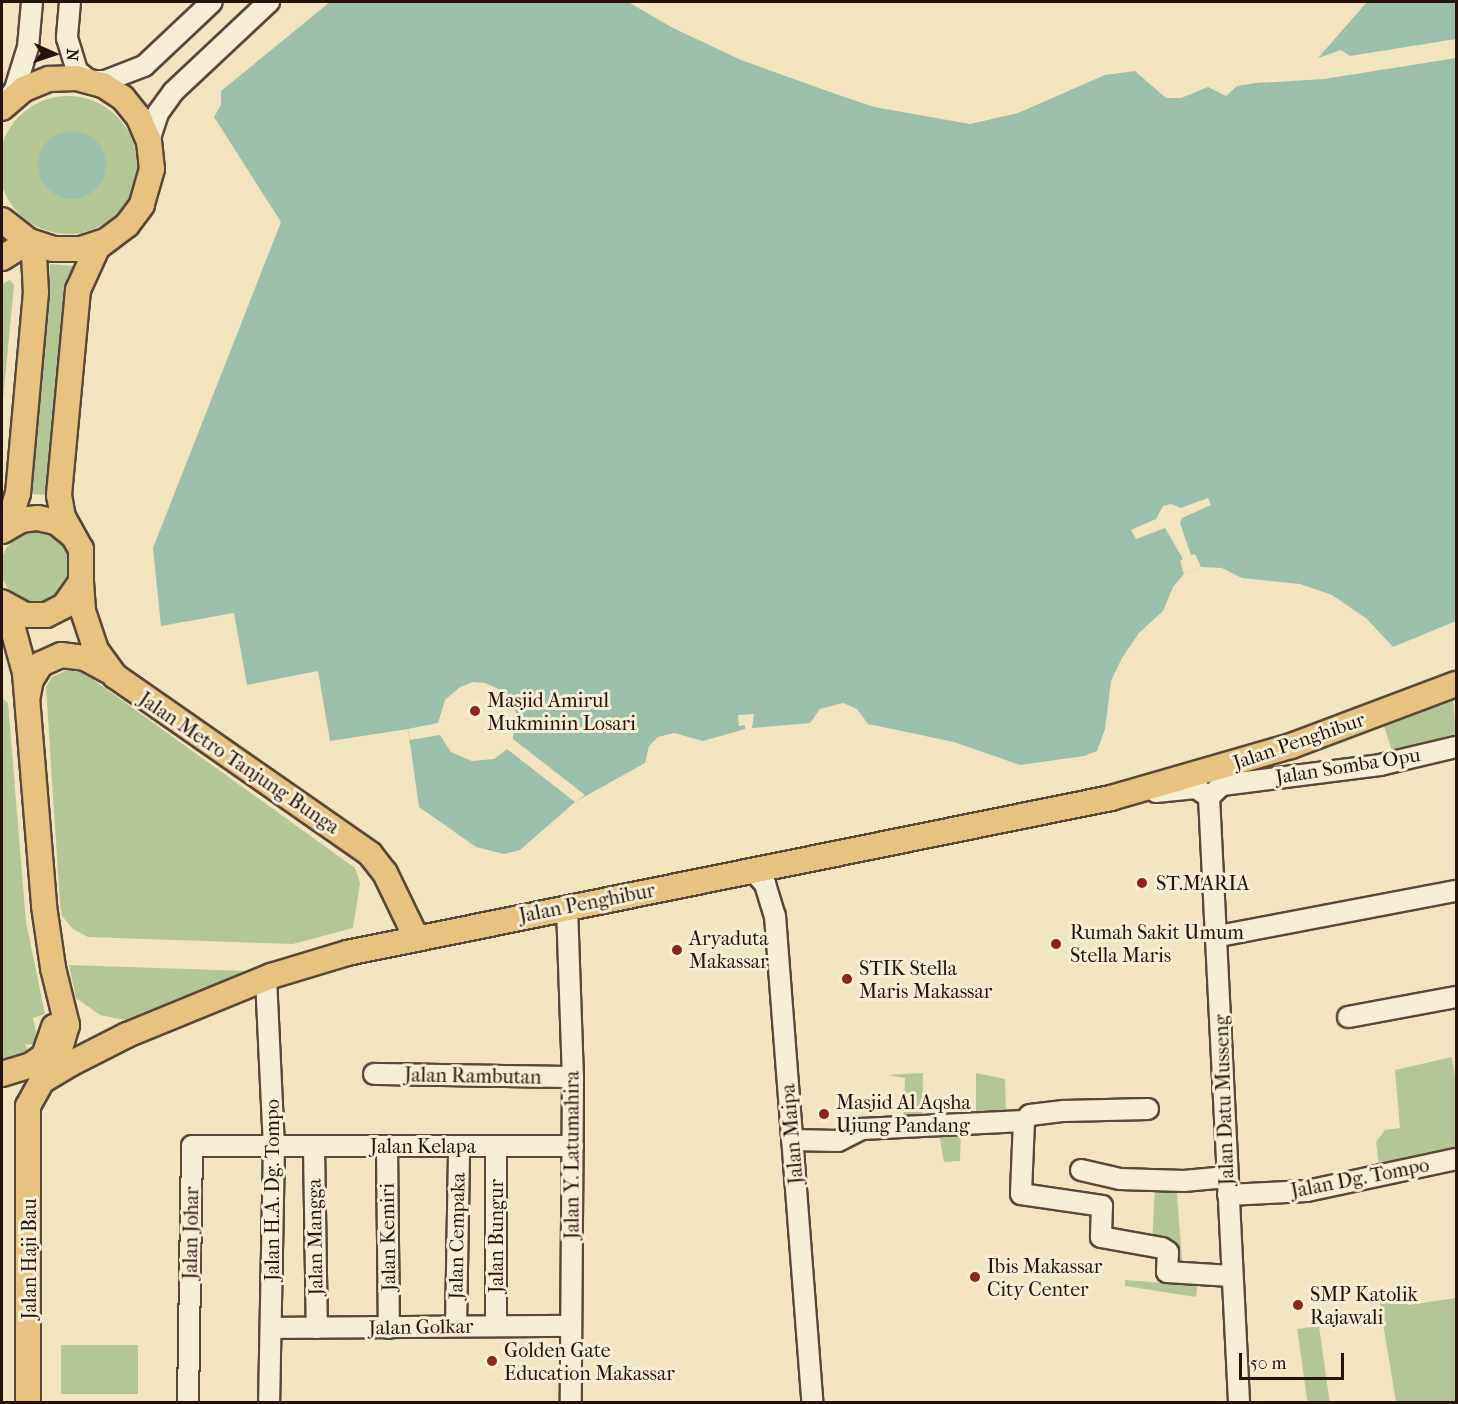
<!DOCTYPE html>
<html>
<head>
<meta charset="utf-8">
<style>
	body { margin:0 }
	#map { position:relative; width:1458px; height:1404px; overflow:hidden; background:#f1e4bf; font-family:"IM FELL French Canon",serif }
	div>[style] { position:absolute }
	.green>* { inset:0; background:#b4c596; transform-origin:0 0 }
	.round { border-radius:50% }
	.water>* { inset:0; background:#9cbfac }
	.pier>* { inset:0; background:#f1e4bf }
	.roads { filter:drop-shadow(2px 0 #594739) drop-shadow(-2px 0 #594739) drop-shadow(0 2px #594739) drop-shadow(0 -2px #594739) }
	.minor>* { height:20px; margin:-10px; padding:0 10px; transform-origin:10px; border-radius:10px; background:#f6edd5 }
	.major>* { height:24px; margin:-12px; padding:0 12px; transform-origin:12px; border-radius:12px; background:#e8c280 }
	.dots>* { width:16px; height:16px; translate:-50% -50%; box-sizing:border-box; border:3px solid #f6edd5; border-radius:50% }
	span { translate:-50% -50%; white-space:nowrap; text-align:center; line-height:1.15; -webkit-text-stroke:6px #f6edd5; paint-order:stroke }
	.poi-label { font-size:20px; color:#26130c }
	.left { translate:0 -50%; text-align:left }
	.street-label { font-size:20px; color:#26130c }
	.frame { position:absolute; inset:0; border:3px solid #26130c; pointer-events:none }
	.north { position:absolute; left:24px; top:24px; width:60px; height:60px; -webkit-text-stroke:4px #f6edd5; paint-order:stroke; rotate:93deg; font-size:16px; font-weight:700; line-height:24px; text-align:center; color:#26130c }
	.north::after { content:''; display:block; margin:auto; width:21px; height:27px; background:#26130c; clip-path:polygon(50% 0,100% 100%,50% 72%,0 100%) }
	.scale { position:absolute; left:1239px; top:1353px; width:105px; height:27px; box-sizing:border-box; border:3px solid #26130c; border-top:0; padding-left:8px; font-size:18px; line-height:21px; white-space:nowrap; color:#26130c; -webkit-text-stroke:4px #f6edd5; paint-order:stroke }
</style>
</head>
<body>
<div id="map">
	<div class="green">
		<i class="round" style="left:-1px;top:96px;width:138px;height:138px"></i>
		<i style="clip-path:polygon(50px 264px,74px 266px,74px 271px,49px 495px,29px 494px)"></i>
		<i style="clip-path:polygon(10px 280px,14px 285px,2px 410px,2px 284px)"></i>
		<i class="round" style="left:1px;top:532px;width:70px;height:70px"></i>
		<i style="clip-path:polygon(67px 670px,84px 673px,355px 868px,360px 883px,353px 928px,293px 944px,88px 937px,73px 929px,62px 916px,60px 904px,46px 687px,52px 677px)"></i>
		<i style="clip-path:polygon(1453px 697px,1456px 740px,1394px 757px,1383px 723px)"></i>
		<i style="clip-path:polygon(2px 698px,8px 703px,26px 922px,45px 1014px,33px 1018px,39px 1045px,25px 1044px,31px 1059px,2px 1064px)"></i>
		<i style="clip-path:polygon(69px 965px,247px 971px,125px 1020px,100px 1015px,76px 998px)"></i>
		<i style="clip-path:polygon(1452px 1057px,1456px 1085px,1456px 1148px,1379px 1165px,1376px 1142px,1385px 1130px,1400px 1128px,1395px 1070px)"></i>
		<i style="clip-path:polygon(923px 1073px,922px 1120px,903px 1122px,905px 1078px,888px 1075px)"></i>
		<i style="clip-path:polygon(976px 1073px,1005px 1079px,1006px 1116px,976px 1120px)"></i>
		<i style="clip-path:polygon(961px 1128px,960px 1161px,944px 1162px,939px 1134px)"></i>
		<i style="clip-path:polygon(1176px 1182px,1183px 1271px,1198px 1280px,1196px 1297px,1125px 1286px,1125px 1280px,1164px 1283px,1164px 1252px,1152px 1242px,1155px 1187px)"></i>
		<i style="clip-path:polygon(1407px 1287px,1408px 1305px,1456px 1298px,1456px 1402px,1396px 1402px,1378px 1293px)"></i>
		<i style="left:1319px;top:1326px;width:77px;height:22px;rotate:82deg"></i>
		<i style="left:138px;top:1345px;width:49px;height:77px;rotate:90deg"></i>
	</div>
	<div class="water">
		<i style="clip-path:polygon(330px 2px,628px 2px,673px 28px,741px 60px,830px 92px,874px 107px,970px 124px,1018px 113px,1105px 75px,1135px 71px,1166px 98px,1181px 98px,1208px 87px,1226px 96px,1237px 86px,1256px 83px,1324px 79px,1456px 58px,1456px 621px,1393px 647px,1367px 619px,1332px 595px,1300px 584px,1242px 578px,1222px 568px,1201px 567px,1184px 574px,1173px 587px,1163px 611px,1139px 633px,1122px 658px,1111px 681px,1105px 729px,1097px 751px,1084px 756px,1020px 765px,954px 742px,868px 724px,857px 709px,843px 703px,820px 709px,810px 723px,752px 728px,754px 714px,738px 715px,739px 726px,745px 725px,745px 729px,703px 741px,674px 733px,658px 737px,649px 746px,645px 763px,575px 802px,520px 850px,504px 854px,476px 847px,419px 807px,408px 729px,330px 741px,318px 671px,247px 685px,234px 613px,161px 626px,153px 548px,281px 222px,214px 117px,221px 105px,221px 91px)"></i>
		<i style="clip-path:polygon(1367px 2px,1456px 2px,1456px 39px,1350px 56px,1341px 50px,1318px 58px)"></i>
		<i class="round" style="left:38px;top:131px;width:68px;height:68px"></i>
	</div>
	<div class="pier">
		<i style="clip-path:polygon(1208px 498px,1211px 505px,1182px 518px,1180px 523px,1191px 555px,1195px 554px,1201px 567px,1184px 574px,1180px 561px,1183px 559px,1165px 528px,1136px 539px,1131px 530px,1156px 519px,1163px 506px,1171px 504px,1181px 508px)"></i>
		<i style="clip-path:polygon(473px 682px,485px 683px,505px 692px,516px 712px,513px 739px,585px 795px,575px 802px,507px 749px,494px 759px,472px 761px,451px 752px,440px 735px,410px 740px,408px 729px,438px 723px,445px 700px,460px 687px)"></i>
	</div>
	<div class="roads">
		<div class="minor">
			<i style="left:70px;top:2px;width:36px;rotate:95deg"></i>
			<i style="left:67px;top:38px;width:34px;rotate:73deg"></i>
			<i style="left:77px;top:71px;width:16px;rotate:38deg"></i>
			<i style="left:90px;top:81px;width:15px"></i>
			<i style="left:105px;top:81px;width:42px;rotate:-21deg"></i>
			<i style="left:144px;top:66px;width:93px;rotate:-43.3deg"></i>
			<i style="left:6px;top:102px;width:16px;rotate:-55deg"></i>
			<i style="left:15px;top:89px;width:44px;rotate:-72.8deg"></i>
			<i style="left:28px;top:47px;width:45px;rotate:-84.9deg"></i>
			<i style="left:149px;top:141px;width:29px;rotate:-72deg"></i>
			<i style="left:158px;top:113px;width:26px;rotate:-54deg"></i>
			<i style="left:173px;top:92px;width:132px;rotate:-43.2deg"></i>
			<i style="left:1156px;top:792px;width:40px;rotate:-5.7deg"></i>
			<i style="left:1196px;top:788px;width:16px;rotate:35deg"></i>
			<i style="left:1209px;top:797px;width:606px;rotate:87.16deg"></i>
			<i style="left:1209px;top:797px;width:18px;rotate:-43deg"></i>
			<i style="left:1222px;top:785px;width:159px;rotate:-7.2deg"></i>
			<i style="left:1380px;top:765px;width:78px;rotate:-13.3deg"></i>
			<i style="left:753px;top:871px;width:18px;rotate:47deg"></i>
			<i style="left:765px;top:884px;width:34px;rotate:73deg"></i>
			<i style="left:775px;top:916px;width:487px;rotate:85.6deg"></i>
			<i style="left:567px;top:907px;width:170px;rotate:88deg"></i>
			<i style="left:573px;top:1077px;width:325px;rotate:90.4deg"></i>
			<i style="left:1219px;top:936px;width:241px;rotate:-10.8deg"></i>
			<i style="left:266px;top:978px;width:169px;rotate:87.3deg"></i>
			<i style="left:274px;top:1147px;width:255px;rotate:91.1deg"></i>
			<i style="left:1348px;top:1017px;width:110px;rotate:-10.5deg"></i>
			<i style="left:374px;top:1074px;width:199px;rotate:0.9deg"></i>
			<i style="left:1024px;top:1121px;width:8px;rotate:-45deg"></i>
			<i style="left:1030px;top:1115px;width:34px;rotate:-7deg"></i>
			<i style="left:1064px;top:1111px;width:84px;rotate:-1.4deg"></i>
			<i style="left:792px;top:1140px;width:46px;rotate:1.2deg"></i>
			<i style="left:838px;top:1141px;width:27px;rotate:-27deg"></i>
			<i style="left:862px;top:1129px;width:162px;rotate:-2.8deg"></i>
			<i style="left:1024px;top:1121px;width:73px;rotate:92.4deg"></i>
			<i style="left:1021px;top:1194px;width:82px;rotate:8.4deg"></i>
			<i style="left:1102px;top:1206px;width:31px;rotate:92deg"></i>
			<i style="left:1101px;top:1237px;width:62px;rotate:10.2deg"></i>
			<i style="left:1162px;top:1248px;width:7px;rotate:34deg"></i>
			<i style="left:1168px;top:1252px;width:20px;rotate:93deg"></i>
			<i style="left:1167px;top:1272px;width:64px;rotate:3.6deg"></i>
			<i style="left:387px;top:1146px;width:182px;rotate:89.4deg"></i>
			<i style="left:496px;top:1146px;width:180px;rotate:90deg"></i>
			<i style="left:314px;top:1147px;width:181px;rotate:89.1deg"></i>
			<i style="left:1081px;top:1170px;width:40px;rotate:13deg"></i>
			<i style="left:1120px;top:1179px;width:64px;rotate:1.8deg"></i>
			<i style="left:1184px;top:1181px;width:43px;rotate:-5.3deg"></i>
			<i style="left:1228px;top:1195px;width:79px;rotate:-2.9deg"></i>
			<i style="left:1307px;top:1191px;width:152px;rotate:-12.1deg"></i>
			<i style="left:456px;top:1326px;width:180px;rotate:-89deg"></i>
			<i style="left:272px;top:1328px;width:298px;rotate:-0.4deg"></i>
			<i style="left:188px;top:1402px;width:256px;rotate:-89.1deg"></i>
			<i style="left:192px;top:1146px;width:381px"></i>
		</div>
		<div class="major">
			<i style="left:2px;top:108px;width:29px;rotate:-41deg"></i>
			<i style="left:24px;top:89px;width:27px;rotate:-22deg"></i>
			<i style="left:49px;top:79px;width:27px;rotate:-2deg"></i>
			<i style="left:76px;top:78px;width:28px;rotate:15deg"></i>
			<i style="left:103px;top:85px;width:24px;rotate:33deg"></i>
			<i style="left:123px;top:98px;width:26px;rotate:51deg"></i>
			<i style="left:139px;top:118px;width:25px;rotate:67deg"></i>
			<i style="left:149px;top:141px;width:28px;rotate:84deg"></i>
			<i style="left:152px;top:169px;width:37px;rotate:106deg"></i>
			<i style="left:142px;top:205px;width:25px;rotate:127deg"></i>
			<i style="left:127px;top:225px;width:38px;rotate:143deg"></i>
			<i style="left:97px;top:248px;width:46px;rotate:114.3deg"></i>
			<i style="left:78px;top:290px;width:206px;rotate:95.3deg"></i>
			<i style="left:59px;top:495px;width:22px;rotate:80deg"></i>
			<i style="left:63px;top:517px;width:37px;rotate:61deg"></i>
			<i style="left:81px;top:549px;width:33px;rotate:90deg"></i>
			<i style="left:81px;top:582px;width:29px;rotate:125deg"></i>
			<i style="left:64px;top:606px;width:20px;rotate:153deg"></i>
			<i style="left:46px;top:615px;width:21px;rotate:180deg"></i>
			<i style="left:25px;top:615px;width:26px;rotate:-151deg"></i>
			<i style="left:2px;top:220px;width:34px;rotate:38deg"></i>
			<i style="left:29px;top:241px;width:25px;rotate:18deg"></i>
			<i style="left:53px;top:249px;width:28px"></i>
			<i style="left:81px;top:249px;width:25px;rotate:-18deg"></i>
			<i style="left:2px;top:258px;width:32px;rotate:-32deg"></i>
			<i style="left:29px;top:241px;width:15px;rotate:70deg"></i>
			<i style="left:34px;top:255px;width:37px;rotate:87deg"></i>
			<i style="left:36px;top:292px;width:202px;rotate:95.1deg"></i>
			<i style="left:18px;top:493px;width:28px;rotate:107deg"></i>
			<i style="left:10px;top:520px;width:11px;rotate:135deg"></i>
			<i style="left:2px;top:531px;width:22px;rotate:-30deg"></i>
			<i style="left:21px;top:520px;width:17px;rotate:-7deg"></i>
			<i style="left:38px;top:518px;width:18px;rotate:13deg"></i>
			<i style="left:56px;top:522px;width:22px;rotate:39deg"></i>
			<i style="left:81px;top:582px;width:29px;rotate:86deg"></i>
			<i style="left:83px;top:611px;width:41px;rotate:71.6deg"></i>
			<i style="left:96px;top:650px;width:32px;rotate:54deg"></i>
			<i style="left:115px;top:676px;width:311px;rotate:34.9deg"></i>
			<i style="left:370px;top:854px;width:24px;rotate:52deg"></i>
			<i style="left:385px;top:873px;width:71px;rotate:64.2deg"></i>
			<i style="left:7px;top:607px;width:68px;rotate:74.7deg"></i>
			<i style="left:25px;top:673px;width:234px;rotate:85.3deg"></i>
			<i style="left:44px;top:906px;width:63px;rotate:81.7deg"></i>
			<i style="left:53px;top:968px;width:59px;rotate:76.2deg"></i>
			<i style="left:67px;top:1025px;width:50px;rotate:106.3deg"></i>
			<i style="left:28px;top:695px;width:15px;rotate:-79deg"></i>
			<i style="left:31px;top:680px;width:19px;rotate:-58deg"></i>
			<i style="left:41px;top:664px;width:22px;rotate:-24deg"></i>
			<i style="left:61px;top:655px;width:24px;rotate:7deg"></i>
			<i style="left:85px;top:658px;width:26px;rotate:29deg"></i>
			<i style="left:2px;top:1074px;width:30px;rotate:-17deg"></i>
			<i style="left:31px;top:1065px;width:16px;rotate:-35deg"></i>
			<i style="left:44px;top:1056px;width:31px;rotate:-71deg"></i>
			<i style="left:28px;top:1402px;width:296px;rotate:-90deg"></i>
			<i style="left:28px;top:1106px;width:29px;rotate:-61deg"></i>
			<i style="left:42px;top:1081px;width:33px;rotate:-31deg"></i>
			<i style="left:70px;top:1064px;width:64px;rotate:-27deg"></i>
			<i style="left:127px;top:1035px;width:156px;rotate:-22.3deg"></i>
			<i style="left:271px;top:976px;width:79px;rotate:-16.8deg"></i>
			<i style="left:347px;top:953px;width:780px;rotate:-11.47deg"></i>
			<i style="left:1111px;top:798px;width:187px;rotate:-16.1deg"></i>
			<i style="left:1291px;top:746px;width:176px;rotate:-20.6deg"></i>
		</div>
	</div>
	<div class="dots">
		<i style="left:475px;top:711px;background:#8f2418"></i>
		<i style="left:1142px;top:883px;background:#8f2418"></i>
		<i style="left:1056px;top:944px;background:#8f2418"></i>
		<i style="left:677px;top:950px;background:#8f2418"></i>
		<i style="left:847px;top:979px;background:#8f2418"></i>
		<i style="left:824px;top:1114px;background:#8f2418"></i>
		<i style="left:975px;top:1277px;background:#8f2418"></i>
		<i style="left:1298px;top:1305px;background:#8f2418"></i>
		<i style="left:492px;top:1361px;background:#8f2418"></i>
	</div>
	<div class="poi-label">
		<span class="left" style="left:487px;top:712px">Masjid Amirul<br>Mukminin Losari</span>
		<span class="left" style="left:1156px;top:883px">ST.MARIA</span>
		<span class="left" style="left:1070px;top:944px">Rumah Sakit Umum<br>Stella Maris</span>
		<span class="left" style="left:689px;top:950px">Aryaduta<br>Makassar</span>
		<span class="left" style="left:859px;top:980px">STIK Stella<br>Maris Makassar</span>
		<span class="left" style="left:836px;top:1114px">Masjid Al Aqsha<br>Ujung Pandang</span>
		<span class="left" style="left:987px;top:1278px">Ibis Makassar<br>City Center</span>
		<span class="left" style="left:1310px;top:1306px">SMP Katolik<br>Rajawali</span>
		<span class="left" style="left:504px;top:1362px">Golden Gate<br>Education Makassar</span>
	</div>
	<div class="street-label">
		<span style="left:1299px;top:741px;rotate:-19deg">Jalan Penghibur</span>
		<span style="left:239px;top:763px;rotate:34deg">Jalan Metro Tanjung Bunga</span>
		<span style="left:1348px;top:766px;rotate:-9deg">Jalan Somba Opu</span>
		<span style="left:587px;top:903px;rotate:-11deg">Jalan Penghibur</span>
		<span style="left:473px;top:1076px;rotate:1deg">Jalan Rambutan</span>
		<span style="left:1224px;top:1100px;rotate:-92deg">Jalan Datu Musseng</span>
		<span style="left:792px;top:1134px;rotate:-95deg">Jalan Maipa</span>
		<span style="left:423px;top:1146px">Jalan Kelapa</span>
		<span style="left:572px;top:1155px;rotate:-90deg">Jalan Y. Latumahira</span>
		<span style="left:1360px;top:1178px;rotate:-11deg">Jalan Dg. Tompo</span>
		<span style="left:272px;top:1190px;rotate:-90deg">Jalan H.A. Dg. Tompo</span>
		<span style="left:191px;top:1233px;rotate:-89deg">Jalan Johar</span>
		<span style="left:457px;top:1236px;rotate:-89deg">Jalan Cempaka</span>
		<span style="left:496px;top:1236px;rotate:-90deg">Jalan Bungur</span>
		<span style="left:315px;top:1237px;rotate:-91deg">Jalan Mangga</span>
		<span style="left:388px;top:1237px;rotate:-91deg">Jalan Kemiri</span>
		<span style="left:29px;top:1259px;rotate:-90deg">Jalan Haji Bau</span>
		<span style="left:421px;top:1327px;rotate:-1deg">Jalan Golkar</span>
	</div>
	<div class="frame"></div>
	<div class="north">N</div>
	<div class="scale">50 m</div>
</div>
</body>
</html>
